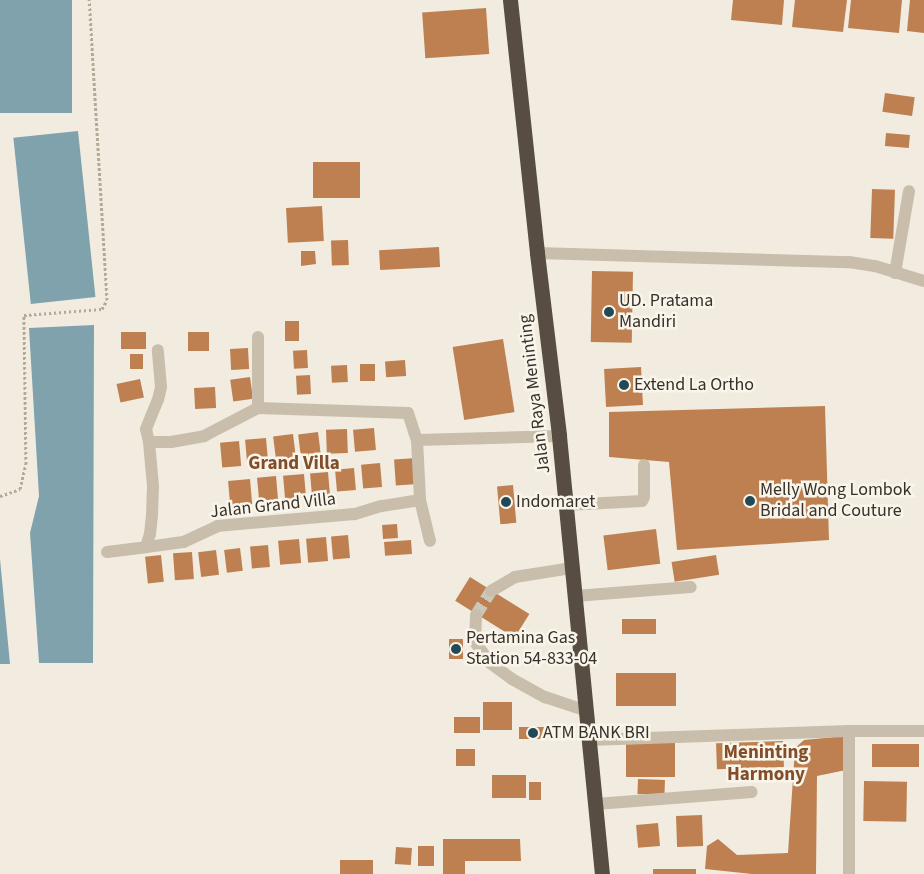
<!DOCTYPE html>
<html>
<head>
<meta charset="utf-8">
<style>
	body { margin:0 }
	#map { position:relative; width:924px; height:874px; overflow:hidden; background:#f1ecdf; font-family:"Source Sans 3",sans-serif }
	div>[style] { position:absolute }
	.water>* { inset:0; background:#80a2ac; transform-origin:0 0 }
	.building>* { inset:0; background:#be8051; transform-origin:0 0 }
	.minor-tunnel>* { height:12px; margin-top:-6px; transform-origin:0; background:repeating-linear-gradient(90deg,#ccc7bb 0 12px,transparent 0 18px) }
	.path>* { height:3px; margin-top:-1.5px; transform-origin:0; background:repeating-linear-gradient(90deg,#b4a996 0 2.5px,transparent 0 5px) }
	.minor>* { height:12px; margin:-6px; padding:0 6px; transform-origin:6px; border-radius:6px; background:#c9beab }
	.highway>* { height:15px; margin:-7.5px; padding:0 7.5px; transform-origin:7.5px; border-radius:7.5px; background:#574d42 }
	.dots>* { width:14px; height:14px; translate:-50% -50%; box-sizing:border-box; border:2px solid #f9f5eb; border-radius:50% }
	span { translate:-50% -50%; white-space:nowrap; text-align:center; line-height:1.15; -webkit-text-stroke:5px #f9f5eb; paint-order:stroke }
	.poi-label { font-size:18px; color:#37312a }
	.left { translate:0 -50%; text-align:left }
	.street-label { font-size:18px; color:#37312a }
	.neighbourhood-label { font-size:19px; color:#814e29; font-weight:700 }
</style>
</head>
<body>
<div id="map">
	<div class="water">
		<i style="left:0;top:0;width:72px;height:113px"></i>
		<i style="left:78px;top:131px;width:167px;height:65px;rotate:84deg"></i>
		<i style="clip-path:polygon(94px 325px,93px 663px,39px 663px,30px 533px,39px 496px,29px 328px)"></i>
		<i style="clip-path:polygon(0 559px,10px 664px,0 664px)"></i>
	</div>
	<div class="building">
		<i style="clip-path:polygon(733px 0,784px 0,782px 25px,731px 20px)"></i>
		<i style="clip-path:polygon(795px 0,847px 0,843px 32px,792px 27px)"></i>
		<i style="clip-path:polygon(851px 0,902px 0,899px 33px,848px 28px)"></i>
		<i style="clip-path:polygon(910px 0,924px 0,924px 33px,907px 31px)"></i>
		<i style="left:486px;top:8px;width:46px;height:64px;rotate:86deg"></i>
		<i style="left:885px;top:93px;width:30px;height:19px;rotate:8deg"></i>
		<i style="left:886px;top:133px;width:24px;height:13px;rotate:5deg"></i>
		<i style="left:360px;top:162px;width:36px;height:47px;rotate:90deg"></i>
		<i style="left:872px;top:189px;width:23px;height:49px;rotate:2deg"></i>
		<i style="left:322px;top:206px;width:35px;height:36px;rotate:87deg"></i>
		<i style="left:348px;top:240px;width:25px;height:17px;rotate:88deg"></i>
		<i style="left:439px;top:247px;width:20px;height:60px;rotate:87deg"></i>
		<i style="clip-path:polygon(301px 251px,315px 251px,316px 264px,301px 266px)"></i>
		<i style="left:592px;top:271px;width:41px;height:71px;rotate:1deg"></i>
		<i style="left:285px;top:321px;width:14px;height:20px"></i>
		<i style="left:121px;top:332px;width:25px;height:17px"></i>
		<i style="left:188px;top:332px;width:21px;height:19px"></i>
		<i style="left:503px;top:339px;width:74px;height:51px;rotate:81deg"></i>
		<i style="left:248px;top:348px;width:21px;height:18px;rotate:87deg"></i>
		<i style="left:307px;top:350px;width:18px;height:14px;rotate:87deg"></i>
		<i style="left:130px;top:354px;width:13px;height:15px"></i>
		<i style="left:405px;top:360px;width:16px;height:20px;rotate:86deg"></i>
		<i style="left:360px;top:364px;width:15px;height:17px"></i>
		<i style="left:347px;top:365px;width:17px;height:16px;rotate:87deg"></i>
		<i style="left:641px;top:367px;width:38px;height:37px;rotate:87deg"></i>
		<i style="left:310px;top:375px;width:19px;height:14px;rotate:87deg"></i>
		<i style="left:250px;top:377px;width:22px;height:20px;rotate:82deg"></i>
		<i style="left:140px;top:379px;width:19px;height:24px;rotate:78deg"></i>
		<i style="left:215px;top:387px;width:21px;height:21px;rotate:87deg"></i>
		<i style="clip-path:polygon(825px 406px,829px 540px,677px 550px,669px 462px,609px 457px,609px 412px)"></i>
		<i style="left:374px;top:428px;width:22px;height:21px;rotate:85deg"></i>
		<i style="left:347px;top:429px;width:24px;height:21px;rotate:88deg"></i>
		<i style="left:318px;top:432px;width:23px;height:20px;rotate:83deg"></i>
		<i style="left:293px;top:434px;width:24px;height:20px;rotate:83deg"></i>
		<i style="left:266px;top:438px;width:24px;height:21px;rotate:85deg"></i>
		<i style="left:239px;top:441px;width:25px;height:19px;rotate:85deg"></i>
		<i style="left:416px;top:458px;width:26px;height:22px;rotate:86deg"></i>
		<i style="left:380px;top:463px;width:24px;height:19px;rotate:85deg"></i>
		<i style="left:354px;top:468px;width:22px;height:19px;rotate:85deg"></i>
		<i style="left:328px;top:472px;width:23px;height:18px;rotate:85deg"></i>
		<i style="left:304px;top:474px;width:23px;height:21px;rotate:85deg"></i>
		<i style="left:276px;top:476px;width:25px;height:19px;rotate:85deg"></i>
		<i style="left:250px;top:479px;width:25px;height:22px;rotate:85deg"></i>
		<i style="left:513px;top:485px;width:38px;height:16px;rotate:85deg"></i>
		<i style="left:397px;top:524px;width:14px;height:15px;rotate:86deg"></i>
		<i style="left:656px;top:529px;width:35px;height:53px;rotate:83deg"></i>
		<i style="left:348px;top:535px;width:23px;height:17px;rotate:85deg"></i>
		<i style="left:326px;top:537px;width:24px;height:20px;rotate:85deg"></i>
		<i style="left:299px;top:539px;width:24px;height:21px;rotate:85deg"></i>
		<i style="left:411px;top:540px;width:14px;height:27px;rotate:86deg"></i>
		<i style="left:268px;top:545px;width:22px;height:18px;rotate:85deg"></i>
		<i style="left:240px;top:548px;width:23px;height:16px;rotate:83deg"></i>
		<i style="left:216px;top:550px;width:25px;height:18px;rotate:83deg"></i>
		<i style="left:192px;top:552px;width:27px;height:19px;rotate:86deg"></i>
		<i style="left:161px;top:555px;width:27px;height:16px;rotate:84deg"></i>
		<i style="left:716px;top:555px;width:20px;height:45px;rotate:81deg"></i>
		<i style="left:470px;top:577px;width:70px;height:28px;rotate:32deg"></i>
		<i style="left:622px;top:619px;width:34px;height:15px"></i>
		<i style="left:449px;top:639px;width:14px;height:20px"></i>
		<i style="left:676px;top:673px;width:33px;height:60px;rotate:90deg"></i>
		<i style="left:483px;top:702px;width:29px;height:28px"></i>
		<i style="left:454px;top:717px;width:26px;height:16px"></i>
		<i style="left:519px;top:727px;width:28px;height:12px"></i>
		<i style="clip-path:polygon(845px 736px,846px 770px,817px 776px,816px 874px,752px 874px,705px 869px,707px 846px,718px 839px,737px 855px,788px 853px,795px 748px,804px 740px)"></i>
		<i style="left:783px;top:741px;width:26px;height:67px;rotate:88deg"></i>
		<i style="left:675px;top:742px;width:35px;height:49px;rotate:90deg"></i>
		<i style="left:872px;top:744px;width:47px;height:23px"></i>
		<i style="left:456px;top:749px;width:19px;height:17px"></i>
		<i style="left:526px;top:775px;width:23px;height:34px;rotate:90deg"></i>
		<i style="left:638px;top:779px;width:27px;height:15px;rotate:2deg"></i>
		<i style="left:864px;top:781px;width:43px;height:40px;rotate:1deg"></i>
		<i style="left:529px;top:782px;width:12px;height:18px"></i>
		<i style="left:702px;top:815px;width:31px;height:26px;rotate:88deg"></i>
		<i style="left:658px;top:823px;width:23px;height:22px;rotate:85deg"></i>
		<i style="clip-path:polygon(443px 839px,520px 839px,521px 861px,465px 861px,465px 874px,443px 874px)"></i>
		<i style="left:418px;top:846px;width:16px;height:20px"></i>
		<i style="left:396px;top:847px;width:16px;height:17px;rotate:4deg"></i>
		<i style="left:340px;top:860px;width:33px;height:14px"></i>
		<i style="left:653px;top:869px;width:43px;height:5px"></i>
	</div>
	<div class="minor-tunnel">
		<i style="left:476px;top:615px;width:28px;rotate:-58deg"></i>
	</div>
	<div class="path">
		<i style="left:0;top:496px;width:21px;rotate:-19deg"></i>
		<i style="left:20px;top:489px;width:26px;rotate:-77deg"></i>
		<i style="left:26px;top:464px;width:149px;rotate:-90.8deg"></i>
		<i style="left:24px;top:315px;width:78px;rotate:-4.4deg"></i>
		<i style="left:102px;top:309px;width:10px;rotate:-61deg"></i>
		<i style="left:107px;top:300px;width:301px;rotate:-93.4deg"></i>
	</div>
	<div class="minor">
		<i style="left:537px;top:253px;width:312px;rotate:1.7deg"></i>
		<i style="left:849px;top:262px;width:26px;rotate:9deg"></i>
		<i style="left:875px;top:266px;width:51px;rotate:17deg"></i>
		<i style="left:895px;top:273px;width:83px;rotate:-80.3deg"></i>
		<i style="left:258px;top:408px;width:150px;rotate:1.9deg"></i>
		<i style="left:408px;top:413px;width:28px;rotate:72deg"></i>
		<i style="left:417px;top:440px;width:60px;rotate:87.1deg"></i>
		<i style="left:420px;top:500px;width:39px;rotate:171deg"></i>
		<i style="left:381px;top:506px;width:28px;rotate:163deg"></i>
		<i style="left:354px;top:514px;width:137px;rotate:175deg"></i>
		<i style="left:218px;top:526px;width:38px;rotate:155deg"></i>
		<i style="left:183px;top:542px;width:37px;rotate:172deg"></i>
		<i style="left:146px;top:547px;width:14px;rotate:-73deg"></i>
		<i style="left:150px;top:534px;width:19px;rotate:-84deg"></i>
		<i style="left:152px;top:515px;width:29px;rotate:-88deg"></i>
		<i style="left:153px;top:486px;width:44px;rotate:-95.2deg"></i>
		<i style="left:149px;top:442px;width:22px"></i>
		<i style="left:171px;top:442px;width:34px;rotate:-10deg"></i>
		<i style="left:204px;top:436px;width:61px;rotate:-27.4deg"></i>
		<i style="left:258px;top:408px;width:71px;rotate:-90deg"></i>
		<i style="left:417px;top:440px;width:142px;rotate:-1.6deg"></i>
		<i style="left:149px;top:442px;width:13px;rotate:-103deg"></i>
		<i style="left:146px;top:429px;width:31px;rotate:-68deg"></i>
		<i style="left:158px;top:400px;width:13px;rotate:-77deg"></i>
		<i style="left:161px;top:387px;width:37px;rotate:-95deg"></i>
		<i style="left:420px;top:500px;width:42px;rotate:76.3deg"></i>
		<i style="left:566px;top:505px;width:76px;rotate:-3deg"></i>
		<i style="left:642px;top:501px;width:4px;rotate:-63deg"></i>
		<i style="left:644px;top:497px;width:32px;rotate:-90deg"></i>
		<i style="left:107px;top:552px;width:39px;rotate:-7deg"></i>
		<i style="left:491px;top:591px;width:28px;rotate:-30deg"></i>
		<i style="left:515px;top:577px;width:58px;rotate:-9deg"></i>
		<i style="left:575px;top:596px;width:116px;rotate:-4.4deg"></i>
		<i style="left:476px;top:615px;width:27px;rotate:92deg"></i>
		<i style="left:475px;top:642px;width:26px;rotate:54deg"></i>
		<i style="left:490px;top:663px;width:27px;rotate:36deg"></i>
		<i style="left:512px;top:679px;width:38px;rotate:29deg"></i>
		<i style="left:545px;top:697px;width:44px;rotate:18.4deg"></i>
		<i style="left:849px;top:731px;width:75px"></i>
		<i style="left:589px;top:740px;width:260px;rotate:-2deg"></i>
		<i style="left:849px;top:731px;width:143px;rotate:90deg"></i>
		<i style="left:596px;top:804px;width:156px;rotate:-4.4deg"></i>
	</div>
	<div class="highway">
		<i style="left:510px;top:0;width:254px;rotate:83.9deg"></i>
		<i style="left:537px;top:253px;width:184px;rotate:83.1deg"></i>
		<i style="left:559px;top:436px;width:440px;rotate:84.4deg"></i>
	</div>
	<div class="dots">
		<i style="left:609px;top:312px;background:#224956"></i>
		<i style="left:624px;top:385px;background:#224956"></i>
		<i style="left:750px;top:501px;background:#224956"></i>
		<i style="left:506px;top:502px;background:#224956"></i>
		<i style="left:456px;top:649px;background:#224956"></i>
		<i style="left:533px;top:733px;background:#224956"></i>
	</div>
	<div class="poi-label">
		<span class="left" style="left:619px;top:312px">UD. Pratama<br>Mandiri</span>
		<span class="left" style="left:634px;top:385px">Extend La Ortho</span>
		<span class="left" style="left:760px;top:501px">Melly Wong Lombok<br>Bridal and Couture</span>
		<span class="left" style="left:516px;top:502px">Indomaret</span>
		<span class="left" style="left:466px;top:649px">Pertamina Gas<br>Station 54-833-04</span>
		<span class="left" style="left:543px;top:733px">ATM BANK BRI</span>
	</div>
	<div class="street-label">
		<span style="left:535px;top:394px;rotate:-97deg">Jalan Raya Meninting</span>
		<span style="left:273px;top:506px;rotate:-6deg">Jalan Grand Villa</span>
	</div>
	<div class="neighbourhood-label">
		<span style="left:294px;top:464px">Grand Villa</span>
		<span style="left:766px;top:764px">Meninting<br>Harmony</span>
	</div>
</div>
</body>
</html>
